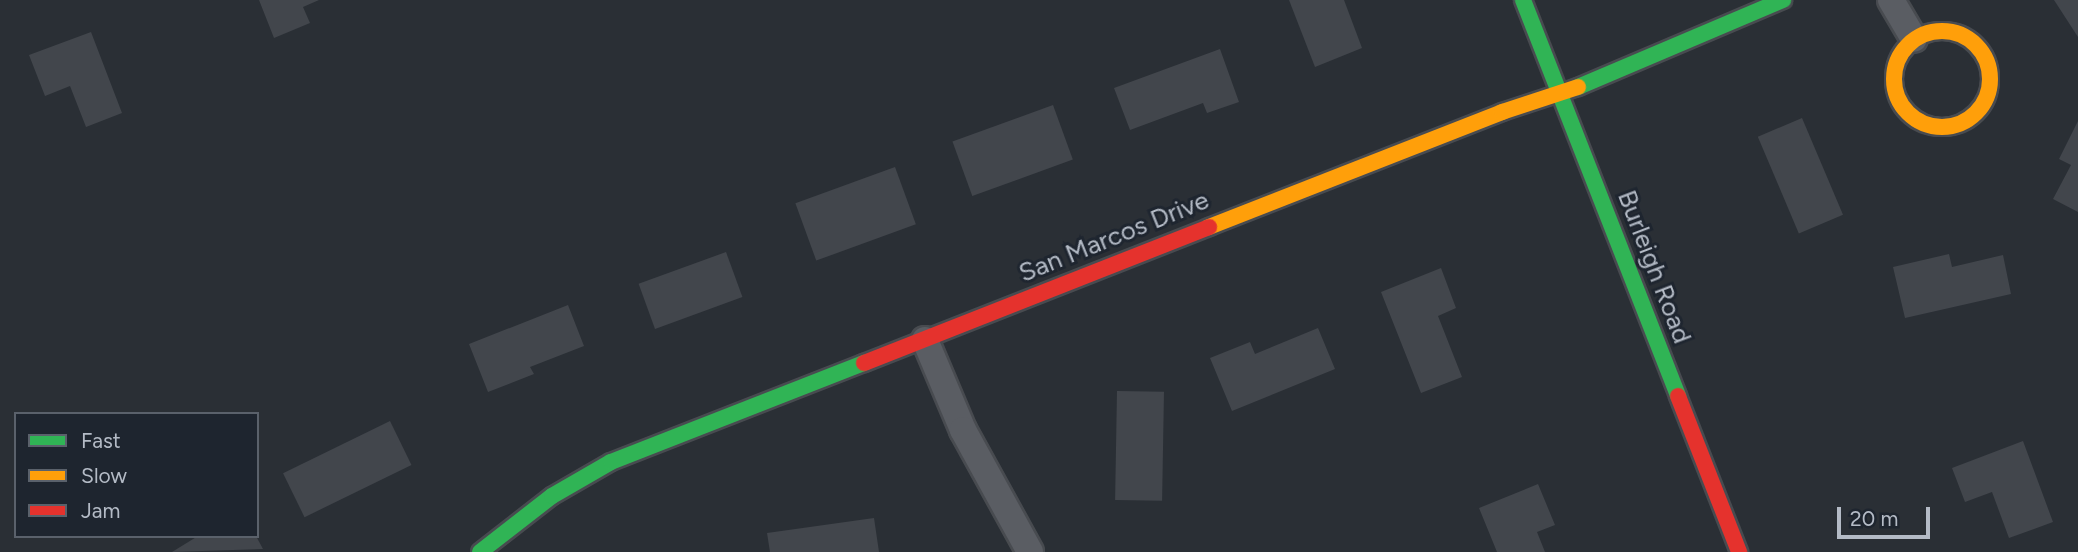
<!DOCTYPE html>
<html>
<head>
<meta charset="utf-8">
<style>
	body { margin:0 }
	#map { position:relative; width:2078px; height:552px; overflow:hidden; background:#2a2f35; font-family:Figtree,sans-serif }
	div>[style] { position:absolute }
	.building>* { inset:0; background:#42464c; transform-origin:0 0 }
	.roads { filter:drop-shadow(2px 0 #484b50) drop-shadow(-2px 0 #484b50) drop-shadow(0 2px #484b50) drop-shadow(0 -2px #484b50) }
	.street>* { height:26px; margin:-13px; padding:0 13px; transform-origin:13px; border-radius:13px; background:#5a5d63 }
	.fast>* { height:16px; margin:-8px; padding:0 8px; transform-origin:8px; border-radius:8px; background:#30b455 }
	.slow>* { height:16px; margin:-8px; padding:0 8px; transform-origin:8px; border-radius:8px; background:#ff9f0a }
	.slow>.ring { margin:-8px; padding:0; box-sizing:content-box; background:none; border:16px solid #ff9f0a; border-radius:50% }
	.jam>* { height:16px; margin:-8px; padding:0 8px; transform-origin:8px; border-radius:8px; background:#e5322d }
	span { translate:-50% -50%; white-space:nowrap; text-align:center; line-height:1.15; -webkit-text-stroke:6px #1e252f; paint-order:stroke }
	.street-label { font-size:26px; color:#b4bbc6 }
	.legend { position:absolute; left:14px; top:412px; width:245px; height:126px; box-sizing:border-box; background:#1e252f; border:2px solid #5a616b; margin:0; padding:9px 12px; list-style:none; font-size:21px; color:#b4bbc6 }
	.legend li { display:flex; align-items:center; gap:14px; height:35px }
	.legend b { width:35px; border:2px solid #5a616b }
	.scale { position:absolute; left:1837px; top:507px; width:93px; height:32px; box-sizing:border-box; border:4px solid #b4bbc6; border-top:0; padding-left:9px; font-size:21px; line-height:24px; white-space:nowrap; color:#b4bbc6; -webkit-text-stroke:5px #1e252f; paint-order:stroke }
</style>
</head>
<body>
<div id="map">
	<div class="building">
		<i style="clip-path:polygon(259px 0,319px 0,303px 7px,310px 23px,274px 38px)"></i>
		<i style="clip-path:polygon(1289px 0,1344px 0,1362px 48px,1315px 67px)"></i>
		<i style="clip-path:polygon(2054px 0,2078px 0,2078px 37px)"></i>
		<i style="clip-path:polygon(91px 32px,122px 113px,86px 127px,70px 86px,45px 96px,29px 55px)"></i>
		<i style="clip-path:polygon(1220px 49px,1239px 102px,1207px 113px,1203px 103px,1130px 130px,1114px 88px)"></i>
		<i style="left:1053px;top:105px;width:58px;height:107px;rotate:70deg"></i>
		<i style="left:1802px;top:118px;width:105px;height:48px;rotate:67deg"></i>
		<i style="clip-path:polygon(2078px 121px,2078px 212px,2053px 199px,2071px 165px,2059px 159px)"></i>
		<i style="left:895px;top:167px;width:61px;height:106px;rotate:70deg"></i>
		<i style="left:726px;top:252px;width:48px;height:93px;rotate:70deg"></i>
		<i style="clip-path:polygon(1949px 254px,1952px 267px,2003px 255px,2011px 294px,1905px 318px,1893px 267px)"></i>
		<i style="clip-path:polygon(1441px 268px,1456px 308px,1438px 316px,1462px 377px,1421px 393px,1381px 292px)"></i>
		<i style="clip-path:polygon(568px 305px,584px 346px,530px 367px,534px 374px,488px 392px,469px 344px)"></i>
		<i style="clip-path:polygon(1318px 328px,1335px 369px,1232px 411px,1210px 358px,1250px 342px,1255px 354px)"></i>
		<i style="left:1117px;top:391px;width:47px;height:109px;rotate:1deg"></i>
		<i style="left:390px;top:421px;width:49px;height:119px;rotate:64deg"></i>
		<i style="clip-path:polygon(2023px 441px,2053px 522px,2009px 538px,1992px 492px,1965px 502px,1952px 468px)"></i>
		<i style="clip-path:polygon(1538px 484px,1555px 525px,1537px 532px,1545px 552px,1497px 552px,1479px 508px)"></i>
		<i style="clip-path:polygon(874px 518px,879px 552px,770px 552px,767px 533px)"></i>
		<i style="clip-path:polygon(198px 536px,256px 536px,263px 549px,172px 552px)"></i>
	</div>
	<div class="roads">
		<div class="street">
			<i style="left:1891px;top:0;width:45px;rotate:59.5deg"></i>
			<i style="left:925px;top:340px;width:98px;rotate:67.1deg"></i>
			<i style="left:963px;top:430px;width:139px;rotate:61.2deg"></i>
		</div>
		<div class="fast">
			<i style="left:1523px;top:0;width:425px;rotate:68.6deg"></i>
			<i style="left:1578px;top:87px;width:223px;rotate:-23deg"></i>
			<i style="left:480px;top:552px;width:91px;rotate:-37.9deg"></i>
			<i style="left:552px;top:496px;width:68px;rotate:-30deg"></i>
			<i style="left:611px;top:462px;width:272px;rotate:-21.4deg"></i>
		</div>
		<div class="slow">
			<i class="ring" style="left:1894px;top:31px;width:80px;height:80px"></i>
			<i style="left:1209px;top:227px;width:315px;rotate:-21.4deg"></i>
			<i style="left:1502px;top:112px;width:80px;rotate:-18.2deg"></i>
		</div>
		<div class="jam">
			<i style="left:864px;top:363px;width:371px;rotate:-21.5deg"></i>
			<i style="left:1678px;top:396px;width:168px;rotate:68.6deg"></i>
		</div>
	</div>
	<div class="street-label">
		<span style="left:1114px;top:237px;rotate:-22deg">San Marcos Drive</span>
		<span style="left:1654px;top:267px;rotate:69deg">Burleigh Road</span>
	</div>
	<ul class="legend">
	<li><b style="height:9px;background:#30b455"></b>Fast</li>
	<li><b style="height:9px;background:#ff9f0a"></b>Slow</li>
	<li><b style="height:9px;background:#e5322d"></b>Jam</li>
	</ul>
	<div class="scale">20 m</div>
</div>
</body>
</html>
